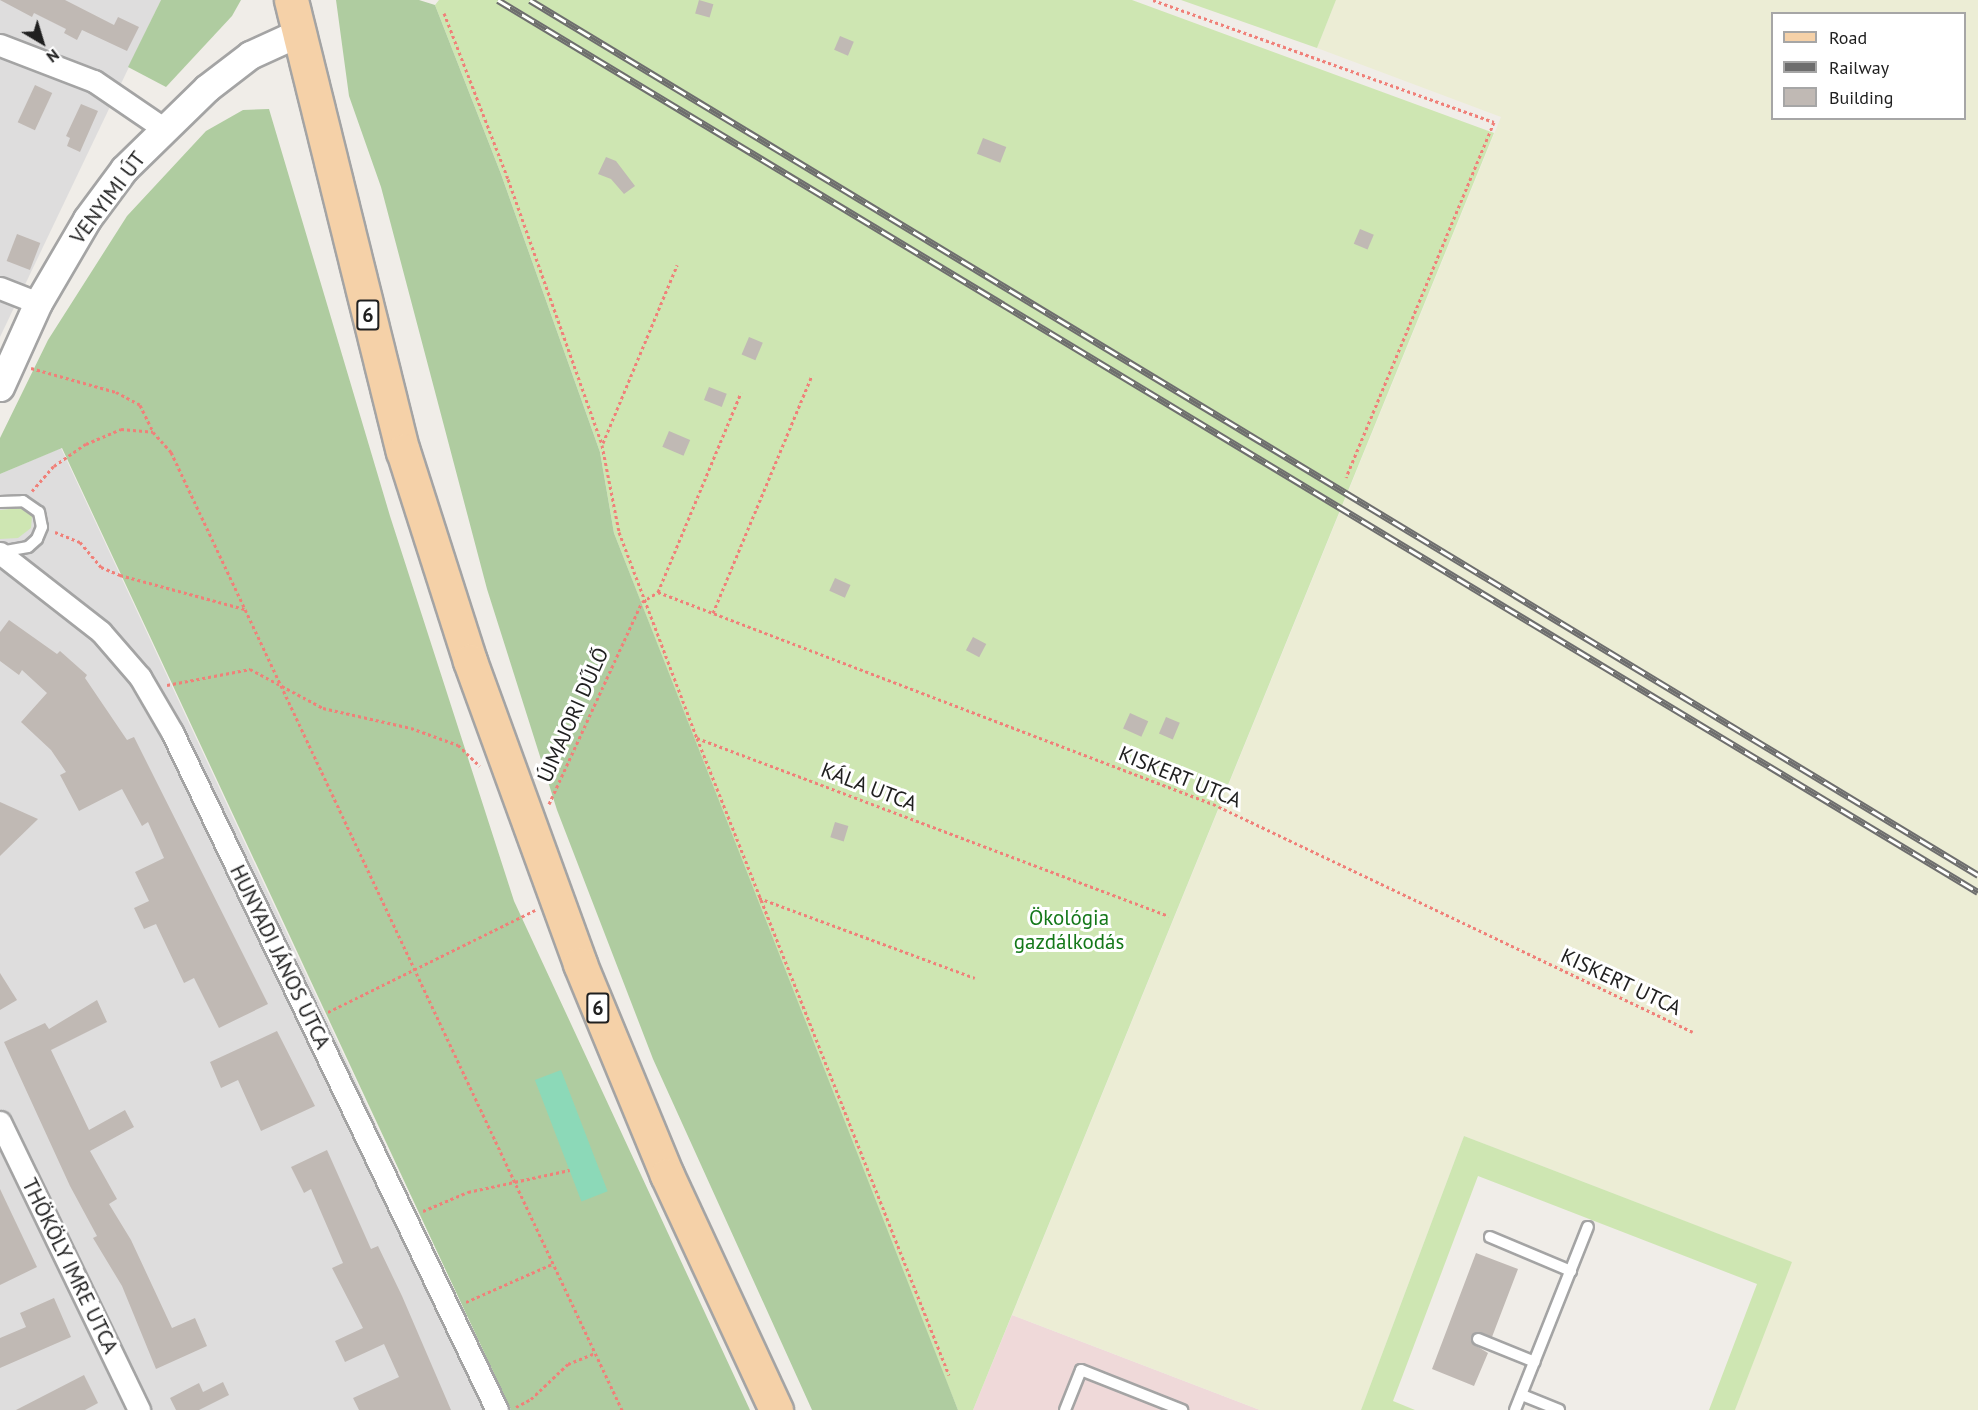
<!DOCTYPE html>
<html>
<head>
<meta charset="utf-8">
<style>
	body { margin:0 }
	#map { position:relative; width:1978px; height:1410px; overflow:hidden; background:#f0ede8; font-family:"PT Sans",sans-serif }
	div>[style] { position:absolute }
	.residential>* { inset:0; background:#dedddd }
	.commercial>* { inset:0; background:#efd9d9 }
	.farmland>* { inset:0; background:#ecedd5 }
	.grass>* { inset:0; background:#cee6b2 }
	.forest>* { inset:0; background:#afcca0 }
	.pitch>* { inset:0; background:#8cd9b8; transform-origin:0 0 }
	.building>* { inset:0; background:#c0b9b4; transform-origin:0 0 }
	.path>* { height:3px; margin-top:-1.5px; transform-origin:0; background:repeating-linear-gradient(90deg,#f08079 0 3px,transparent 0 6px) }
	.roads { filter:drop-shadow(2px 0 #a4a4a4) drop-shadow(-2px 0 #a4a4a4) drop-shadow(0 2px #a4a4a4) drop-shadow(0 -2px #a4a4a4) }
	.service>* { height:10px; margin:-5px; padding:0 5px; transform-origin:5px; border-radius:5px; background:#fff }
	.minor>* { height:21px; margin:-10.5px; padding:0 10.5px; transform-origin:10.5px; border-radius:10.5px; background:#fff }
	.tertiary>* { height:27px; margin:-13.5px; padding:0 13.5px; transform-origin:13.5px; border-radius:13.5px; background:#fff }
	.primary>* { height:33px; margin:-16.5px; padding:0 16.5px; transform-origin:16.5px; border-radius:16.5px; background:#f5d1a8 }
	.rail>* { height:7px; margin-top:-3.5px; transform-origin:0; background:repeating-linear-gradient(90deg,#fff 0 14px,#6e6e6e 0 28px); box-sizing:border-box; border-block:2px solid #6e6e6e }
	span { translate:-50% -50%; white-space:nowrap; text-align:center; line-height:1.15; -webkit-text-stroke:6px #fff; paint-order:stroke }
	.shield-label span { padding:2px 4px; background:#fff; border:2px solid; border-radius:4px; -webkit-text-stroke-width:0 }
	.shield-label { font-size:20px; color:#202020; font-weight:700 }
	.street-label { font-size:21px; color:#202020 }
	.park-label { font-size:21px; color:#147819 }
	.legend { position:absolute; left:1771px; top:12px; width:195px; height:108px; box-sizing:border-box; background:#fff; border:2px solid #a6a6a6; margin:0; padding:8px 10px; list-style:none; font-size:18px; color:#202020 }
	.legend li { display:flex; align-items:center; gap:12px; height:30px }
	.legend b { width:30px; border:2px solid #a6a6a6 }
	.north { position:absolute; left:12px; top:12px; width:60px; height:60px; -webkit-text-stroke:4px #fff; paint-order:stroke; rotate:142deg; font-size:16px; font-weight:700; line-height:24px; text-align:center; color:#202020 }
	.north::after { content:''; display:block; margin:auto; width:21px; height:27px; background:#202020; clip-path:polygon(50% 0,100% 100%,50% 72%,0 100%) }
</style>
</head>
<body>
<div id="map">
	<div class="residential">
		<i style="clip-path:polygon(0 0,161px 0,0 337px)"></i>
		<i style="clip-path:polygon(61px 448px,425px 1230px,511px 1410px,0 1410px,0 474px)"></i>
	</div>
	<div class="commercial">
		<i style="clip-path:polygon(1012px 1315px,1260px 1410px,973px 1410px)"></i>
	</div>
	<div class="farmland">
		<i style="clip-path:polygon(evenodd,1336px 0,1978px 0,1978px 1410px,1735px 1410px,1791px 1262px,1464px 1136px,1361px 1410px,1260px 1410px,1012px 1315px,1501px 117px,1317px 48px,1336px 0,1772px 14px,1964px 14px,1964px 118px,1772px 118px,1772px 14px)"></i>
	</div>
	<div class="grass">
		<i style="clip-path:polygon(439px 0,1132px 0,1494px 133px,973px 1410px,958px 1410px,911px 1295px,614px 533px,600px 452px,501px 174px,435px 5px)"></i>
		<i style="clip-path:polygon(1181px 0,1336px 0,1317px 48px)"></i>
		<i style="clip-path:polygon(20px 508px,32px 516px,31px 528px,18px 538px,0 539px,0 510px)"></i>
		<i style="clip-path:polygon(1464px 1136px,1792px 1262px,1735px 1410px,1709px 1410px,1757px 1284px,1478px 1176px,1393px 1401px,1415px 1410px,1361px 1410px)"></i>
	</div>
	<div class="forest">
		<i style="clip-path:polygon(161px 0,241px 0,232px 16px,166px 87px,128px 67px)"></i>
		<i style="clip-path:polygon(336px 0,419px 0,435px 5px,501px 174px,600px 452px,614px 533px,958px 1410px,812px 1410px,653px 1059px,557px 810px,487px 589px,381px 187px,349px 96px)"></i>
		<i style="clip-path:polygon(269px 109px,390px 516px,514px 901px,750px 1410px,511px 1410px,62px 448px,0 474px,0 438px,48px 340px,127px 216px,206px 131px,243px 110px)"></i>
	</div>
	<div class="pitch">
		<i style="left:561px;top:1070px;width:130px;height:28px;rotate:69deg"></i>
	</div>
	<div class="building">
		<i style="clip-path:polygon(0 0,65px 0,114px 25px,118px 17px,139px 27px,127px 51px,82px 30px,77px 40px,64px 33px,66px 29px,34px 13px,32px 17px)"></i>
		<i style="left:699px;top:0;width:15px;height:14px;rotate:16deg"></i>
		<i style="left:840px;top:36px;width:15px;height:15px;rotate:23deg"></i>
		<i style="left:35px;top:85px;width:19px;height:41px;rotate:25deg"></i>
		<i style="clip-path:polygon(81px 104px,98px 111px,80px 152px,67px 146px,70px 138px,66px 136px)"></i>
		<i style="left:983px;top:138px;width:25px;height:17px;rotate:21deg"></i>
		<i style="clip-path:polygon(606px 157px,616px 161px,635px 186px,624px 194px,611px 179px,598px 174px)"></i>
		<i style="left:1360px;top:229px;width:15px;height:16px;rotate:23deg"></i>
		<i style="left:17px;top:234px;width:25px;height:29px;rotate:21deg"></i>
		<i style="left:749px;top:337px;width:15px;height:19px;rotate:23deg"></i>
		<i style="left:709px;top:387px;width:19px;height:14px;rotate:21deg"></i>
		<i style="left:669px;top:431px;width:23px;height:17px;rotate:23deg"></i>
		<i style="left:835px;top:578px;width:17px;height:14px;rotate:24deg"></i>
		<i style="clip-path:polygon(9px 620px,57px 654px,60px 651px,87px 675px,85px 678px,127px 740px,134px 737px,268px 1004px,219px 1028px,194px 978px,184px 983px,156px 924px,144px 929px,134px 908px,149px 901px,135px 872px,164px 858px,148px 822px,142px 826px,122px 789px,79px 811px,60px 775px,66px 772px,51px 750px,21px 722px,47px 693px,22px 670px,19px 675px,0 661px,0 632px)"></i>
		<i style="left:973px;top:637px;width:15px;height:15px;rotate:28deg"></i>
		<i style="left:1130px;top:713px;width:20px;height:17px;rotate:24deg"></i>
		<i style="left:1166px;top:717px;width:15px;height:18px;rotate:23deg"></i>
		<i style="clip-path:polygon(0 802px,38px 819px,0 856px)"></i>
		<i style="left:835px;top:822px;width:14px;height:16px;rotate:17deg"></i>
		<i style="clip-path:polygon(0 973px,17px 1000px,0 1010px)"></i>
		<i style="clip-path:polygon(97px 1000px,107px 1022px,51px 1050px,89px 1130px,125px 1110px,134px 1127px,90px 1151px,117px 1199px,109px 1204px,131px 1240px,172px 1328px,195px 1318px,207px 1346px,156px 1369px,122px 1286px,93px 1238px,97px 1236px,70px 1186px,4px 1042px,45px 1023px,49px 1029px)"></i>
		<i style="clip-path:polygon(277px 1031px,315px 1106px,261px 1131px,238px 1080px,221px 1088px,210px 1062px)"></i>
		<i style="clip-path:polygon(327px 1150px,371px 1249px,378px 1246px,402px 1296px,451px 1410px,359px 1410px,353px 1398px,399px 1377px,384px 1344px,345px 1362px,335px 1341px,363px 1328px,332px 1268px,343px 1263px,311px 1189px,304px 1193px,291px 1167px)"></i>
		<i style="clip-path:polygon(0 1189px,37px 1267px,0 1285px)"></i>
		<i style="clip-path:polygon(1476px 1253px,1518px 1269px,1492px 1337px,1478px 1332px,1471px 1337px,1473px 1344px,1488px 1353px,1474px 1386px,1432px 1369px)"></i>
		<i style="clip-path:polygon(54px 1298px,71px 1337px,0 1368px,0 1338px,26px 1327px,20px 1313px)"></i>
		<i style="clip-path:polygon(84px 1375px,98px 1403px,85px 1410px,16px 1410px)"></i>
		<i style="clip-path:polygon(223px 1382px,229px 1395px,199px 1410px,176px 1410px,170px 1398px,199px 1383px,203px 1392px)"></i>
	</div>
	<div class="path">
		<i style="left:1153px;top:0;width:362px;rotate:19.7deg"></i>
		<i style="left:1494px;top:122px;width:385px;rotate:112.6deg"></i>
		<i style="left:444px;top:13px;width:178px;rotate:68.9deg"></i>
		<i style="left:508px;top:179px;width:282px;rotate:70.5deg"></i>
		<i style="left:602px;top:445px;width:89px;rotate:78.9deg"></i>
		<i style="left:619px;top:532px;width:220px;rotate:69.3deg"></i>
		<i style="left:697px;top:738px;width:504px;rotate:20.66deg"></i>
		<i style="left:31px;top:368px;width:88px;rotate:15.8deg"></i>
		<i style="left:116px;top:392px;width:27px;rotate:28deg"></i>
		<i style="left:140px;top:405px;width:30px;rotate:64deg"></i>
		<i style="left:603px;top:443px;width:193px;rotate:-67.4deg"></i>
		<i style="left:32px;top:491px;width:33px;rotate:-49deg"></i>
		<i style="left:54px;top:466px;width:39px;rotate:-35deg"></i>
		<i style="left:86px;top:444px;width:38px;rotate:-23deg"></i>
		<i style="left:121px;top:429px;width:32px;rotate:5deg"></i>
		<i style="left:153px;top:432px;width:27px;rotate:48deg"></i>
		<i style="left:171px;top:452px;width:1059px;rotate:64.79deg"></i>
		<i style="left:55px;top:532px;width:27px;rotate:22deg"></i>
		<i style="left:80px;top:542px;width:33px;rotate:50deg"></i>
		<i style="left:101px;top:567px;width:21px;rotate:23deg"></i>
		<i style="left:120px;top:575px;width:129px;rotate:15.3deg"></i>
		<i style="left:658px;top:592px;width:216px;rotate:-67.4deg"></i>
		<i style="left:713px;top:613px;width:258px;rotate:-67.4deg"></i>
		<i style="left:167px;top:685px;width:85px;rotate:-10.9deg"></i>
		<i style="left:250px;top:669px;width:83px;rotate:28.1deg"></i>
		<i style="left:323px;top:708px;width:90px;rotate:12.8deg"></i>
		<i style="left:411px;top:728px;width:50px;rotate:19.9deg"></i>
		<i style="left:458px;top:745px;width:30px;rotate:44deg"></i>
		<i style="left:697px;top:738px;width:685px;rotate:68.42deg"></i>
		<i style="left:549px;top:804px;width:222px;rotate:-65.3deg"></i>
		<i style="left:642px;top:602px;width:19px;rotate:-32deg"></i>
		<i style="left:658px;top:592px;width:594px;rotate:20.91deg"></i>
		<i style="left:1213px;top:804px;width:531px;rotate:25.41deg"></i>
		<i style="left:759px;top:898px;width:230px;rotate:20.3deg"></i>
		<i style="left:328px;top:1012px;width:231px;rotate:-26.2deg"></i>
		<i style="left:423px;top:1211px;width:49px;rotate:-22.9deg"></i>
		<i style="left:468px;top:1192px;width:104px;rotate:-12.2deg"></i>
		<i style="left:466px;top:1302px;width:94px;rotate:-23.8deg"></i>
		<i style="left:516px;top:1407px;width:17px;rotate:-28deg"></i>
		<i style="left:531px;top:1399px;width:51px;rotate:-43.4deg"></i>
		<i style="left:568px;top:1364px;width:29px;rotate:-22deg"></i>
	</div>
	<div class="roads">
		<div class="service">
			<i style="left:0;top:502px;width:23px;rotate:-2deg"></i>
			<i style="left:23px;top:501px;width:19px;rotate:35deg"></i>
			<i style="left:39px;top:512px;width:15px;rotate:79deg"></i>
			<i style="left:42px;top:527px;width:13px;rotate:113deg"></i>
			<i style="left:37px;top:539px;width:12px;rotate:138deg"></i>
			<i style="left:28px;top:547px;width:28px;rotate:170deg"></i>
			<i style="left:1490px;top:1237px;width:88px;rotate:22.8deg"></i>
			<i style="left:1478px;top:1339px;width:61px;rotate:22deg"></i>
			<i style="left:1522px;top:1395px;width:40px;rotate:22deg"></i>
			<i style="left:1065px;top:1410px;width:43px;rotate:-68.2deg"></i>
			<i style="left:1081px;top:1370px;width:109px;rotate:21.6deg"></i>
			<i style="left:1515px;top:1410px;width:197px;rotate:-68.3deg"></i>
		</div>
		<div class="minor">
			<i style="left:0;top:45px;width:101px;rotate:21deg"></i>
			<i style="left:94px;top:81px;width:83px;rotate:34.3deg"></i>
			<i style="left:0;top:288px;width:41px;rotate:21.5deg"></i>
			<i style="left:0;top:553px;width:128px;rotate:38deg"></i>
			<i style="left:101px;top:632px;width:60px;rotate:49.1deg"></i>
			<i style="left:140px;top:677px;width:64px;rotate:59.8deg"></i>
			<i style="left:172px;top:732px;width:752px;rotate:64.39deg"></i>
			<i style="left:0;top:1122px;width:320px;rotate:64.2deg"></i>
		</div>
		<div class="tertiary">
			<i style="left:0;top:387px;width:92px;rotate:-65.7deg"></i>
			<i style="left:38px;top:303px;width:97px;rotate:-59.7deg"></i>
			<i style="left:87px;top:219px;width:62px;rotate:-53.5deg"></i>
			<i style="left:124px;top:169px;width:116px;rotate:-44.3deg"></i>
			<i style="left:207px;top:88px;width:54px;rotate:-37.5deg"></i>
			<i style="left:250px;top:55px;width:53px;rotate:-24.6deg"></i>
		</div>
		<div class="primary">
			<i style="left:291px;top:0;width:465px;rotate:76.1deg"></i>
			<i style="left:403px;top:451px;width:220px;rotate:72.3deg"></i>
			<i style="left:470px;top:661px;width:322px;rotate:70deg"></i>
			<i style="left:580px;top:964px;width:228px;rotate:67.6deg"></i>
			<i style="left:667px;top:1175px;width:259px;rotate:65.1deg"></i>
		</div>
	</div>
	<div class="rail">
		<i style="left:498px;top:0;width:1728px;rotate:31.08deg"></i>
		<i style="left:530px;top:0;width:1692px;rotate:31.14deg"></i>
	</div>
	<div class="shield-label">
		<span style="left:368px;top:315px">6</span>
		<span style="left:598px;top:1008px">6</span>
	</div>
	<div class="street-label">
		<span style="left:108px;top:198px;rotate:-53deg">VENYIMI ÚT</span>
		<span style="left:573px;top:715px;rotate:-66deg">ÚJMAJORI DŰLŐ</span>
		<span style="left:1180px;top:777px;rotate:22deg">KISKERT UTCA</span>
		<span style="left:869px;top:787px;rotate:21deg">KÁLA UTCA</span>
		<span style="left:280px;top:957px;rotate:64deg">HUNYADI JÁNOS UTCA</span>
		<span style="left:1621px;top:982px;rotate:25deg">KISKERT UTCA</span>
		<span style="left:70px;top:1266px;rotate:64deg">THÖKÖLY IMRE UTCA</span>
	</div>
	<div class="park-label">
		<span style="left:1069px;top:930px">Ökológia<br>gazdálkodás</span>
	</div>
	<ul class="legend">
	<li><b style="height:8px;background:#f5d1a8"></b>Road</li>
	<li><b style="height:8px;background:#6e6e6e"></b>Railway</li>
	<li><b style="height:16px;background:#c0b9b4"></b>Building</li>
	</ul>
	<div class="north">N</div>
</div>
</body>
</html>
